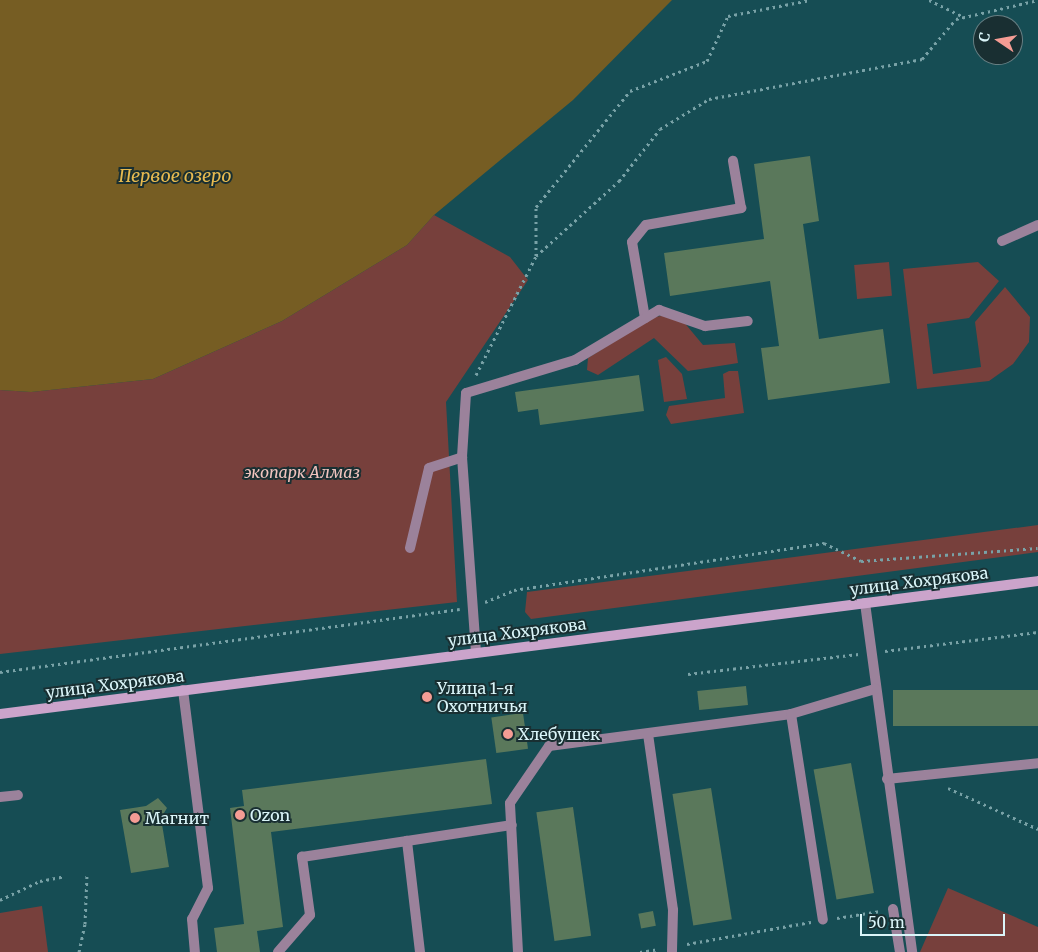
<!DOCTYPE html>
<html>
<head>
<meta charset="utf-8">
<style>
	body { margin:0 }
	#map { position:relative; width:1038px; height:952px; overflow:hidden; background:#164d54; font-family:Merriweather,serif }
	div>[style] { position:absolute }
	.green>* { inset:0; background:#77403c; transform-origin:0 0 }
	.water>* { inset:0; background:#765d23 }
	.building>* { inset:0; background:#5a785b; transform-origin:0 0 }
	.path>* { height:3px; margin-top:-1.5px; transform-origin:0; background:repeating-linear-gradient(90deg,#79a2a7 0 2.5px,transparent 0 6.5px) }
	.service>* { height:10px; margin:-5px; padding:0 5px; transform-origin:5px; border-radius:5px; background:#9b829b }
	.minor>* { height:10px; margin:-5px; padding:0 5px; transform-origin:5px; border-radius:5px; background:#9b829b }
	.secondary>* { height:10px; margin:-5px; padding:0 5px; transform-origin:5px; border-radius:5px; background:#cba4cb }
	.dots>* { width:14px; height:14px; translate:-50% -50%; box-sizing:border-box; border:2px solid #192f32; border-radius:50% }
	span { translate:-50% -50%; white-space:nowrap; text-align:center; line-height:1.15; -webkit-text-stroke:4px #192f32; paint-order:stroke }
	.park-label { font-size:16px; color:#f1c3be; font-style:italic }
	.street-label { font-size:16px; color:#daf5f9 }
	.poi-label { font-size:16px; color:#daf5f9 }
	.left { translate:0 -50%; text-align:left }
	.water-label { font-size:18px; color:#e7ba50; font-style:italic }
	.north { position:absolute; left:973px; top:15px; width:50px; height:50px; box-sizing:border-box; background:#192f32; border:1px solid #667e82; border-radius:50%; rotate:282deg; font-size:14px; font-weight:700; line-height:20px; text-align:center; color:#daf5f9 }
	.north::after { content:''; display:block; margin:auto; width:18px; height:22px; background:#f59c94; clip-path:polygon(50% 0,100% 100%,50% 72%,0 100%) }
	.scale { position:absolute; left:860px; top:914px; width:145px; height:22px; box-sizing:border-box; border:2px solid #daf5f9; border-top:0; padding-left:6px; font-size:15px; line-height:18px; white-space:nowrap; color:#daf5f9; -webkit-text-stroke:4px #192f32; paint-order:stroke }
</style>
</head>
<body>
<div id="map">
	<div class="green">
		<i style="clip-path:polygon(434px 215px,510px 257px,528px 280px,446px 402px,457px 602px,0 654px,0 390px,31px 392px,153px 379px,282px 321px,407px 245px)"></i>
		<i style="left:889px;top:262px;width:34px;height:35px;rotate:85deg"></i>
		<i style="clip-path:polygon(978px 262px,999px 281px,969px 318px,927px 324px,933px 374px,981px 367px,975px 322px,1005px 287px,1030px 317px,1029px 342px,1013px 364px,989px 381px,917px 389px,903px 269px)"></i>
		<i style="clip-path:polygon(669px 315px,683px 321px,703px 345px,735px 343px,738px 363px,688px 371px,654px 338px,598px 375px,587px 370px,588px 358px,653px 317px)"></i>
		<i style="clip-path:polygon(666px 357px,682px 374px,687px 399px,664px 402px,658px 360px)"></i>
		<i style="clip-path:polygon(729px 371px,738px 371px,744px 413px,671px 424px,666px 415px,669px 406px,725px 398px,723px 374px)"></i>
		<i style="clip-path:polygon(1038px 525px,1038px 552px,531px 619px,525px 612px,527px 592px)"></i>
		<i style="clip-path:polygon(948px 888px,1038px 927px,1038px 952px,920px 952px)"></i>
		<i style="clip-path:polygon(42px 906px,48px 952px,0 952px,0 913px)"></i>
	</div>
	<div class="water">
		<i style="clip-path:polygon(0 0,672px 0,573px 100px,434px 215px,407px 245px,282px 321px,153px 379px,31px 392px,0 390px)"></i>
	</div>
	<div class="building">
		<i style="clip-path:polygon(810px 156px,819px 221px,803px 224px,819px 339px,883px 329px,890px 383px,768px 400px,761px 348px,779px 346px,770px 281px,670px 296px,664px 253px,764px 239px,754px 164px)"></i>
		<i style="clip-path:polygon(639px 375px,644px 411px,540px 425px,538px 409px,518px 412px,515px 392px)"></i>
		<i style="left:746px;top:686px;width:19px;height:49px;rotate:84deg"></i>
		<i style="left:1038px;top:690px;width:36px;height:145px;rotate:90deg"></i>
		<i style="left:523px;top:713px;width:36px;height:32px;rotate:82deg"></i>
		<i style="clip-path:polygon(486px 759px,492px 804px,271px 832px,283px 927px,257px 931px,260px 952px,217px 952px,214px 928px,244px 924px,230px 808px,244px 806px,242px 790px)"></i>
		<i style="left:851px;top:763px;width:132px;height:38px;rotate:80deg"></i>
		<i style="left:711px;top:788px;width:133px;height:39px;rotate:81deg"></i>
		<i style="clip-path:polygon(158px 798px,167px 808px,161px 818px,169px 867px,131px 873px,120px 810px,146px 806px)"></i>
		<i style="left:573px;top:807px;width:130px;height:37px;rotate:82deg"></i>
		<i style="left:653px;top:911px;width:15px;height:15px;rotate:79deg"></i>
	</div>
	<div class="path">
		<i style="left:929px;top:0;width:39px;rotate:26deg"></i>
		<i style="left:536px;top:256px;width:49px;rotate:-90deg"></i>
		<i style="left:536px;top:207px;width:149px;rotate:-51deg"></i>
		<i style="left:630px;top:91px;width:83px;rotate:-21.3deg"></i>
		<i style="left:707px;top:61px;width:50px;rotate:-65deg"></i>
		<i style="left:728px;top:16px;width:84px;rotate:-11deg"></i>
		<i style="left:476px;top:375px;width:133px;rotate:-63.2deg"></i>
		<i style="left:536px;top:256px;width:112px;rotate:-42.1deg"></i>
		<i style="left:619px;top:181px;width:66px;rotate:-51.7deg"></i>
		<i style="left:660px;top:129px;width:57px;rotate:-31.5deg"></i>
		<i style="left:709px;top:99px;width:217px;rotate:-10.6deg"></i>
		<i style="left:922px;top:59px;width:52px;rotate:-49.6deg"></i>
		<i style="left:956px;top:19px;width:84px;rotate:-13deg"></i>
		<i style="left:485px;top:602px;width:31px;rotate:-22deg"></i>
		<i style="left:514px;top:590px;width:314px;rotate:-8.6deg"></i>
		<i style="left:824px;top:543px;width:41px;rotate:25.9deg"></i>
		<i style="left:861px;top:561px;width:177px;rotate:-4.2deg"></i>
		<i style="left:885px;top:651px;width:154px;rotate:-7.1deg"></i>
		<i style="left:0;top:672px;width:464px;rotate:-7.8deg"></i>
		<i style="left:688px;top:674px;width:172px;rotate:-6.7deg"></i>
		<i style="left:948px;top:788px;width:99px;rotate:24.5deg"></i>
		<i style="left:0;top:900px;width:44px;rotate:-25.4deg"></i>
		<i style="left:40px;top:881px;width:25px;rotate:-11deg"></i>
		<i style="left:837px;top:918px;width:44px;rotate:-9.2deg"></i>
		<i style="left:687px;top:944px;width:126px;rotate:-10.1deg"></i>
		<i style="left:79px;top:952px;width:29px;rotate:-78deg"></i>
		<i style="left:85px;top:924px;width:50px;rotate:-87.7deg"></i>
		<i style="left:640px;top:952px;width:18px;rotate:-9deg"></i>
	</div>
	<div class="service">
		<i style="left:1002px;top:241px;width:39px;rotate:-24deg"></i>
		<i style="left:645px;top:318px;width:77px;rotate:-99.7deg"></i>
		<i style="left:632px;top:242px;width:22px;rotate:-51deg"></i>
		<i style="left:646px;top:225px;width:97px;rotate:-10.1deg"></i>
		<i style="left:741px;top:208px;width:48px;rotate:-99.7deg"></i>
		<i style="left:410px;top:548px;width:82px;rotate:-76.6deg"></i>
		<i style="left:429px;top:468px;width:35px;rotate:-18deg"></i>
		<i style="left:462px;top:457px;width:64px;rotate:-86.4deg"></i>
		<i style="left:466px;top:393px;width:114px;rotate:-16.8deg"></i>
		<i style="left:575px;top:360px;width:98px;rotate:-30.8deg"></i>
		<i style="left:659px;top:310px;width:49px;rotate:19.2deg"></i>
		<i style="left:705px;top:326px;width:43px;rotate:-6.6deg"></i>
		<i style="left:865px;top:603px;width:352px;rotate:82.3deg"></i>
		<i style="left:183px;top:690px;width:200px;rotate:82.8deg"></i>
		<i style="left:208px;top:888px;width:35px;rotate:117deg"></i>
		<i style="left:192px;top:919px;width:33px;rotate:85deg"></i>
		<i style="left:791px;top:714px;width:208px;rotate:81.2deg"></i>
		<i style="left:648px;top:734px;width:178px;rotate:81.9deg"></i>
		<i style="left:673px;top:910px;width:42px;rotate:91.4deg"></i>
		<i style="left:887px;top:779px;width:152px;rotate:-6deg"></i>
		<i style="left:0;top:797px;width:18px;rotate:-6deg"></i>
		<i style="left:893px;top:909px;width:44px;rotate:80.8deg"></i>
		<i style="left:278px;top:952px;width:49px;rotate:-49.1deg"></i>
		<i style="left:310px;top:915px;width:59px;rotate:-97.9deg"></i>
		<i style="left:302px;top:857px;width:106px;rotate:-8.7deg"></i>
		<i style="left:420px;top:952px;width:112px;rotate:-96.7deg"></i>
		<i style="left:407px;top:841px;width:106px;rotate:-8.7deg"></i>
		<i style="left:518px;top:952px;width:149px;rotate:-93.1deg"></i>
		<i style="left:510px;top:803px;width:69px;rotate:-55.6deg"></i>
		<i style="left:549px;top:746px;width:244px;rotate:-7.5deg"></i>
		<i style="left:791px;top:714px;width:88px;rotate:-16.6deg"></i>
	</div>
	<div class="minor">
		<i style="left:462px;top:457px;width:196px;rotate:85.9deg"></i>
	</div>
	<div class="secondary">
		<i style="left:0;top:714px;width:1046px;rotate:-7.3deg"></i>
	</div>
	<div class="dots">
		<i style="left:427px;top:697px;background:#f59c94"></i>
		<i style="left:508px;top:734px;background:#f59c94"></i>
		<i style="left:240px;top:815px;background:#f59c94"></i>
		<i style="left:135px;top:818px;background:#f59c94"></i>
	</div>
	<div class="park-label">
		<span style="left:302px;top:472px">экопарк Алмаз</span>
	</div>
	<div class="street-label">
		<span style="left:919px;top:581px;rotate:-7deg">улица Хохрякова</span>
		<span style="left:517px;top:632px;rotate:-7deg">улица Хохрякова</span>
		<span style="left:115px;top:684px;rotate:-7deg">улица Хохрякова</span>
	</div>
	<div class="poi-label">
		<span class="left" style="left:437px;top:697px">Улица 1-я<br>Охотничья</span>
		<span class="left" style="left:518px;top:734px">Хлебушек</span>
		<span class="left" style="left:250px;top:815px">Ozon</span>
		<span class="left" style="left:145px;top:818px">Магнит</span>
	</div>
	<div class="water-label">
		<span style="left:175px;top:176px">Первое озеро</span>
	</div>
	<div class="north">С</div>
	<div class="scale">50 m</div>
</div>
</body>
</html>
